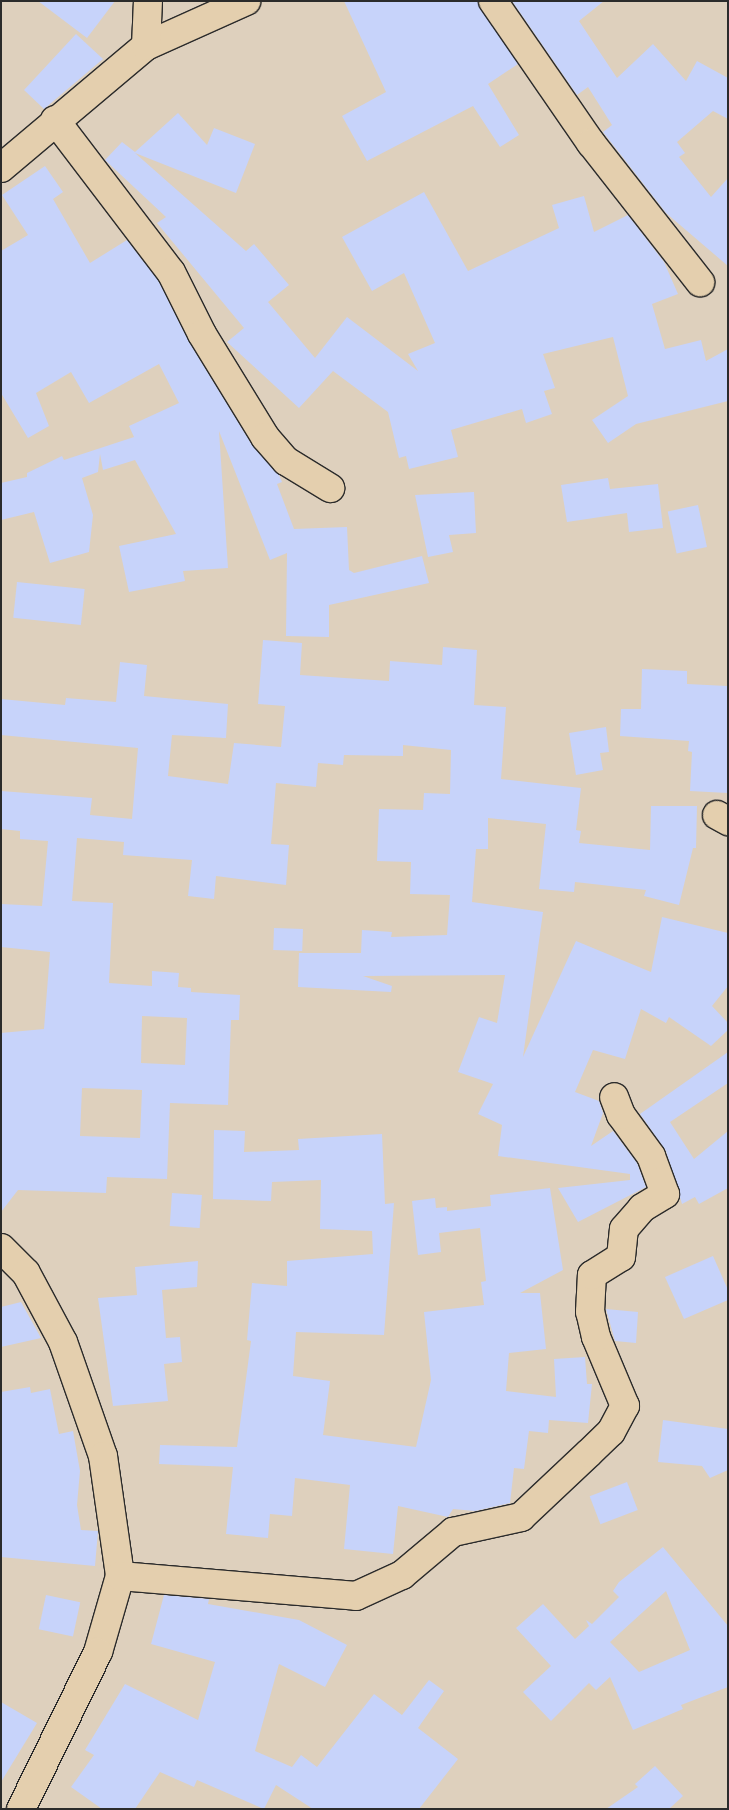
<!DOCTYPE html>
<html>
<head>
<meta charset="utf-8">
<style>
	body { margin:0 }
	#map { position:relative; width:729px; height:1810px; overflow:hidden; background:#ded0bd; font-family:Caveat,sans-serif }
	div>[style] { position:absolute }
	.building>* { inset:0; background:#c7d3fa; transform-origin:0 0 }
	.roads { filter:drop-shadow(1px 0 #2b2b2b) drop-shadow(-1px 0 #2b2b2b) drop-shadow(0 1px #2b2b2b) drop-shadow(0 -1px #2b2b2b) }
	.minor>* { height:28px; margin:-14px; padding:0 14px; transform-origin:14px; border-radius:14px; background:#e4cfae }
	span { translate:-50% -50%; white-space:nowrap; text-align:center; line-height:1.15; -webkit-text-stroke:4.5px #e4cfae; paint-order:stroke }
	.frame { position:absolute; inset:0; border:2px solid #2b2b2b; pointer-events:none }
</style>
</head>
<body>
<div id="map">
	<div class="building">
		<i style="clip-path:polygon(38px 1px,115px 1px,87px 38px)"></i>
		<i style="clip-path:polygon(344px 1px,478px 1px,518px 64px,488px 84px,519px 135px,500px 147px,473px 106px,367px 161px,342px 116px,386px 92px)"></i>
		<i style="clip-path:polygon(512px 1px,604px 1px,579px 21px,617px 78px,653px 44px,686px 81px,697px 61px,728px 78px,728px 119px,713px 111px,677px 142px,685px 153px,679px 157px,711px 197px,728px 178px,728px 266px,666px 213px,603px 132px,612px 125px,588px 87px,577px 95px)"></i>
		<i style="clip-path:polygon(76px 34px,103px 59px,44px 109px,24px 90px)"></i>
		<i style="clip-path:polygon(178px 113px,207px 145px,214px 128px,255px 144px,236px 193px,135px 153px,246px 251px,254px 244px,289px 285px,268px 302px,315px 358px,347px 317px,418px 371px,408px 354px,435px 343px,404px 273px,372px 291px,342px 237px,424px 192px,468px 271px,559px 228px,552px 205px,584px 196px,594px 232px,628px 215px,664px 262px,678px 294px,652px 304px,665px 349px,701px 340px,706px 361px,728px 349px,728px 401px,636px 424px,608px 443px,592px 420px,628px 396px,613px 337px,543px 354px,555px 388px,544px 391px,552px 414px,526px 423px,522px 409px,451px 430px,458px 457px,409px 469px,406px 456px,399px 458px,388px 412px,333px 371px,299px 408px,227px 342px,244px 328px,157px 223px,166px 217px,105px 160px,122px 142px,135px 152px)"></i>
		<i style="clip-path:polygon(45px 166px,63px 192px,53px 199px,90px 263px,127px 240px,158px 280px,189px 342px,252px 445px,279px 475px,282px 482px,277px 484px,294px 529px,347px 527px,349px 570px,354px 573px,422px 556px,429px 583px,329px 605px,329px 637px,286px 636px,287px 553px,270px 560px,219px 431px,228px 568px,183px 571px,185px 581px,129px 592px,119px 546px,176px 534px,135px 460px,103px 470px,100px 454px,98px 472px,82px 478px,93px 515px,89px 552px,50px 563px,34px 512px,1px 520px,1px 483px,27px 477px,27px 473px,62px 456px,64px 460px,134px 437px,129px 426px,179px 403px,159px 364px,89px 403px,71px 372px,36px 393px,49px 426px,28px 438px,1px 393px,1px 251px,28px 235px,2px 195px)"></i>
		<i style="clip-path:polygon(608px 478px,610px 489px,658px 484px,663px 528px,629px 532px,627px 513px,567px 522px,561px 485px)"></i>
		<i style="clip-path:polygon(474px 492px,476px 533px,449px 535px,453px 552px,428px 557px,415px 495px)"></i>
		<i style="left:698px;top:505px;width:43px;height:31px;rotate:78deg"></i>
		<i style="left:17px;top:582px;width:68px;height:36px;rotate:6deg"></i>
		<i style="clip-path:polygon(evenodd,263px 640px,302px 643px,300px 675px,389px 681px,390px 661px,442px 665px,443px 647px,477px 650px,474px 705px,506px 707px,501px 779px,581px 788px,576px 830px,581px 831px,579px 843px,650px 850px,651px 806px,697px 806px,696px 848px,693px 848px,679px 905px,644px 896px,646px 890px,575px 882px,574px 892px,539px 889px,546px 824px,488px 818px,488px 849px,476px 849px,472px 902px,543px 912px,523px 1057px,576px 941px,651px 972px,662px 917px,728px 933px,728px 986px,712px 1006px,728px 1023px,728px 1030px,711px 1046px,669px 1017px,666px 1023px,641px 1009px,625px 1059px,593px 1050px,575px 1092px,599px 1101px,603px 1113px,591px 1146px,613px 1131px,637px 1163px,646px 1187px,578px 1222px,558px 1188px,630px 1180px,630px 1174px,498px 1156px,502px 1125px,478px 1114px,493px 1084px,458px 1072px,479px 1017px,497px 1023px,505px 975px,363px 976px,392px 986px,391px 992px,298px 987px,299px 953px,361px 953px,362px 930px,392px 932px,391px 937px,447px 935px,450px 895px,410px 894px,411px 862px,377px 861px,379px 809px,423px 810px,424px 793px,450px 794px,451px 750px,403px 745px,403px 756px,344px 755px,343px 765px,318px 763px,316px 787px,276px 783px,271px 844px,289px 845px,286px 885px,216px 876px,214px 899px,188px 896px,192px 860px,123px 855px,124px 842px,77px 838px,72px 901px,113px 903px,109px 983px,152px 986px,152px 971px,179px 973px,178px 987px,191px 988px,191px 992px,240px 995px,239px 1020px,231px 1020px,228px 1105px,170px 1103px,167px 1179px,107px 1177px,106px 1193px,18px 1190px,1px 1212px,1px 1033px,44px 1029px,50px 952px,1px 947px,1px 904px,42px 906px,48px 841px,20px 839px,20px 831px,1px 829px,1px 791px,92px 798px,90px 815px,132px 819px,138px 748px,1px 735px,1px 699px,65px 705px,66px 698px,116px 702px,120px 662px,147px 665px,144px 696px,228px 704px,226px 738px,172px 735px,168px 776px,228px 784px,234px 743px,281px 747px,285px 706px,258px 704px,263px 640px,142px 1016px,187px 1018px,185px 1065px,141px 1063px,142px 1016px,263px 640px,82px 1088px,142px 1090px,140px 1138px,80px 1136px,82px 1088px)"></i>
		<i style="clip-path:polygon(642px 669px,687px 671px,687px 684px,727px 686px,728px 793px,690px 791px,692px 752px,688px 751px,689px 741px,620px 736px,621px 709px,641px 709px)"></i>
		<i style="clip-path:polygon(606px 727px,609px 752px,600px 753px,603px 770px,576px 775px,569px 733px)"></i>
		<i style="left:274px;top:928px;width:29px;height:22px;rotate:2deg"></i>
		<i style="clip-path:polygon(728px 1052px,728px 1083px,670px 1122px,694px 1159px,728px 1131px,728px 1188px,699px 1204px,695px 1197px,682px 1204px,666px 1151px,640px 1114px)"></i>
		<i style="clip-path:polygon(214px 1130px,245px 1131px,244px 1152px,299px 1150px,298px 1139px,382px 1134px,385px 1204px,394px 1203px,384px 1335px,296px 1332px,293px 1376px,330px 1381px,323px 1435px,416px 1447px,431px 1380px,424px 1312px,484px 1305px,481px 1282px,486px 1281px,480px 1228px,439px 1233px,441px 1252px,418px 1255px,412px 1201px,435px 1198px,436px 1208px,447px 1207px,447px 1211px,491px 1206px,490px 1195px,550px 1188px,563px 1270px,520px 1293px,540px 1293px,546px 1349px,509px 1353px,506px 1391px,556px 1397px,554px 1359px,585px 1357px,587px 1384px,592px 1384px,588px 1423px,549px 1420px,548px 1433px,529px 1431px,524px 1469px,514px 1468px,510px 1503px,475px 1511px,453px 1509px,448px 1517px,398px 1506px,393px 1554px,344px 1549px,350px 1485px,295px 1478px,292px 1516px,270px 1514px,268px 1538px,226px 1534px,233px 1467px,159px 1464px,160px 1445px,237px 1447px,251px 1341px,247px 1340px,252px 1283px,287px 1286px,287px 1261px,373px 1254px,372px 1231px,320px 1229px,321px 1180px,272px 1182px,271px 1201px,213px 1199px)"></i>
		<i style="left:172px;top:1193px;width:30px;height:33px;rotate:4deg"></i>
		<i style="clip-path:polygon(713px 1256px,728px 1290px,728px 1300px,684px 1319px,665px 1277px)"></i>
		<i style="clip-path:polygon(198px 1261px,197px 1287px,162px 1290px,166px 1338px,180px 1337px,182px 1362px,164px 1364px,168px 1401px,113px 1406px,98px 1298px,137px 1295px,135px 1267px)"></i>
		<i style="clip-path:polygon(21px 1302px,41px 1338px,1px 1347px,1px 1307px)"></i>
		<i style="clip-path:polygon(606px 1309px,638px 1312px,636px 1343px,615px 1341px)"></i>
		<i style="clip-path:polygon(30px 1387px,31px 1393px,50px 1389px,59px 1434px,73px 1431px,80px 1471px,77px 1505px,81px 1530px,98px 1531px,95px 1566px,1px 1557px,1px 1392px)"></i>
		<i style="clip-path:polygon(663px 1420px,728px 1429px,728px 1470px,710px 1478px,702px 1466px,658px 1462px)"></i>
		<i style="left:627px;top:1482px;width:30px;height:40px;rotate:69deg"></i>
		<i style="clip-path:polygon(evenodd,663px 1547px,728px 1626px,728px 1687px,681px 1705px,683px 1709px,633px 1730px,610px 1677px,596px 1690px,589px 1683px,551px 1721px,523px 1692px,551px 1666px,516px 1628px,543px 1604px,575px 1639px,589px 1626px,586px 1620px,592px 1624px,619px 1597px,613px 1591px,619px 1582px,663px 1547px,666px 1591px,690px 1650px,639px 1672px,610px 1642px,666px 1591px)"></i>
		<i style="left:46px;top:1595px;width:35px;height:35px;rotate:12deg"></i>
		<i style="clip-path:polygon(164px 1595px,209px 1599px,208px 1604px,299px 1620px,347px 1645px,325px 1687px,279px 1664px,255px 1751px,292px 1767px,301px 1755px,317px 1767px,374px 1694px,402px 1715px,429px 1680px,444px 1691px,418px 1728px,458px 1759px,419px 1809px,313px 1809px,276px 1785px,264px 1809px,197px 1780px,194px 1787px,160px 1772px,135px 1809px,102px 1809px,71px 1787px,94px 1755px,85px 1750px,125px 1684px,198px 1720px,215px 1662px,151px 1644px)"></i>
		<i style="clip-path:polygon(1px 1702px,37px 1723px,1px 1782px)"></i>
		<i style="clip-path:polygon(655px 1766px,683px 1796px,669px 1809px,606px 1809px,638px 1787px,635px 1784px)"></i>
	</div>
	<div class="roads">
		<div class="minor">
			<i style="left:493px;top:1px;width:173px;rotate:55.4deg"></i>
			<i style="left:591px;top:143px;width:177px;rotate:51.9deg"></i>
			<i style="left:146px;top:46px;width:110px;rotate:-24.2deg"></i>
			<i style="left:55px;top:120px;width:191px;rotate:52.7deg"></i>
			<i style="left:171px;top:272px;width:69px;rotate:63.4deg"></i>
			<i style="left:202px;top:334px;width:121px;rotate:58.5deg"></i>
			<i style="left:265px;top:437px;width:32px;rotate:49deg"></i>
			<i style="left:286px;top:461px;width:52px;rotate:31.5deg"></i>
			<i style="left:1px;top:168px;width:189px;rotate:-40.1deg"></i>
			<i style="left:146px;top:46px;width:45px;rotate:-87.5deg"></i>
			<i style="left:717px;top:815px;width:13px;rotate:29deg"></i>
			<i style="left:1px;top:1248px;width:35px;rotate:45deg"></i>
			<i style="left:26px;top:1273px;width:78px;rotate:61.8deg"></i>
			<i style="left:63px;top:1342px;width:121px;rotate:70.7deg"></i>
			<i style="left:103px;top:1456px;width:121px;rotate:81.9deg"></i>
			<i style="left:120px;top:1576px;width:79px;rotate:106.1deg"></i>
			<i style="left:98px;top:1652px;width:175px;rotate:116.1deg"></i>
			<i style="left:120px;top:1576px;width:237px;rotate:4.8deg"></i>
			<i style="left:356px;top:1596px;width:51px;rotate:-24.5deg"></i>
			<i style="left:402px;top:1575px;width:67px;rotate:-40.1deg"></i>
			<i style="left:453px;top:1532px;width:70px;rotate:-12.4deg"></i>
			<i style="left:521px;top:1517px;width:93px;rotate:-43.3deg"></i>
			<i style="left:589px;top:1453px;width:30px;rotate:-44deg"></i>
			<i style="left:611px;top:1432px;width:30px;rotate:-62deg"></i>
			<i style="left:625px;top:1406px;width:75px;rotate:-112.8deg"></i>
			<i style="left:596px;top:1337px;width:26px;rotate:-103deg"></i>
			<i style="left:590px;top:1312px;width:37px;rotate:-87deg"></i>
			<i style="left:592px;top:1275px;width:34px;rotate:-32deg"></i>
			<i style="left:621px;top:1257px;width:28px;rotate:-84deg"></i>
			<i style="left:624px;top:1229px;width:28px;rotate:-49deg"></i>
			<i style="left:642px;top:1208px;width:27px;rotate:-31deg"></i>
			<i style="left:665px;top:1194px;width:40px;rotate:-110.2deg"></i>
			<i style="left:651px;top:1156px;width:51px;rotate:-126.2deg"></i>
			<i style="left:621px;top:1115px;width:19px;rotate:-111deg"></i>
		</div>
	</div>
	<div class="frame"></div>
</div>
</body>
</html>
